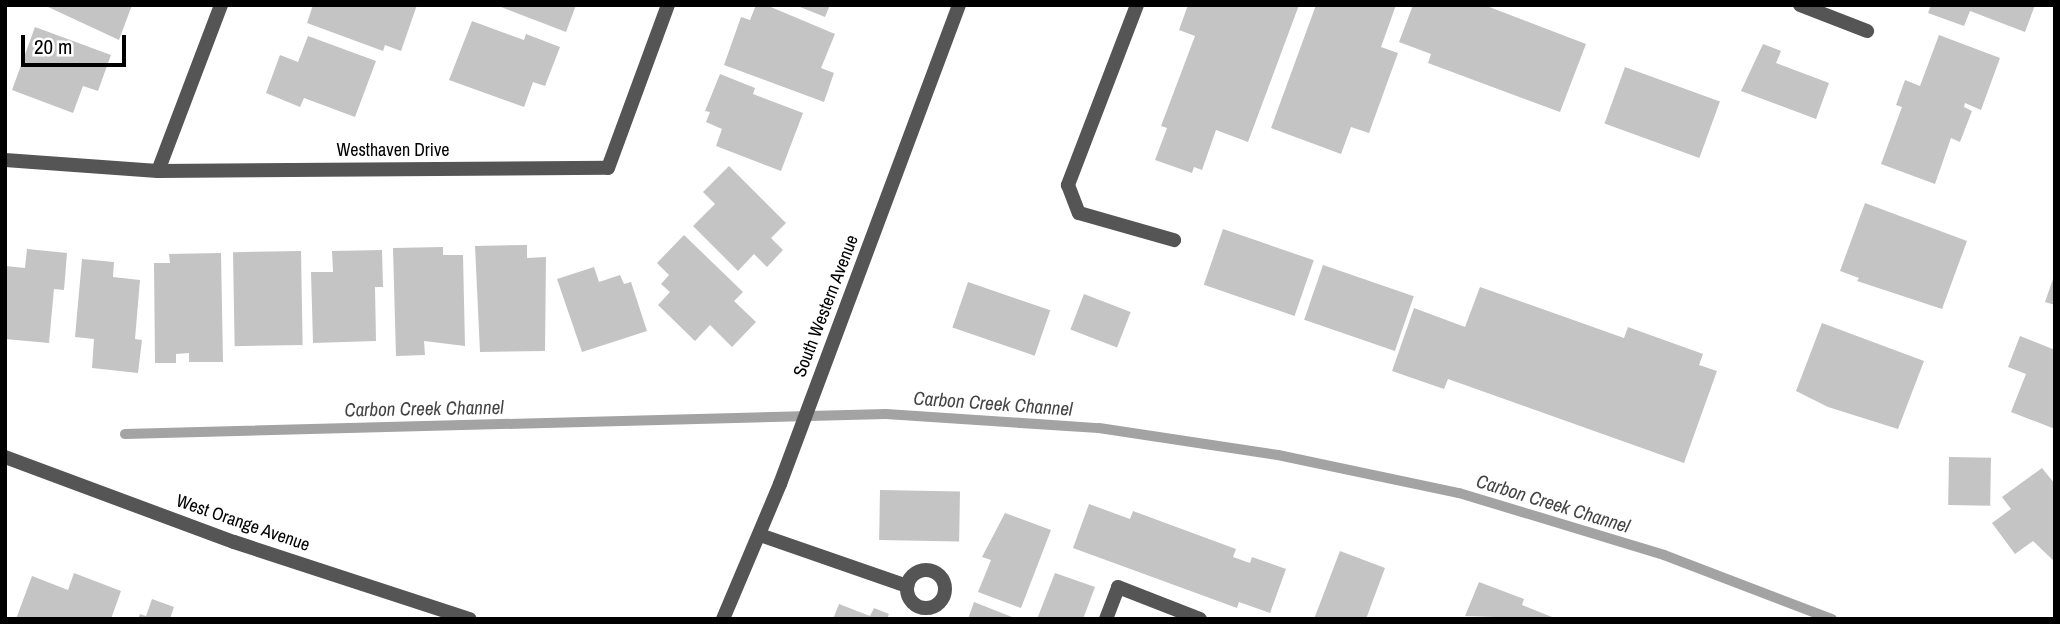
<!DOCTYPE html>
<html>
<head>
<meta charset="utf-8">
<style>
	body { margin:0 }
	#map { position:relative; width:2060px; height:624px; overflow:hidden; background:#fff; font-family:"Archivo Narrow",sans-serif }
	div>[style] { position:absolute }
	.stream>* { height:10px; margin:-5px; padding:0 5px; transform-origin:5px; border-radius:5px; background:#a3a3a3 }
	.building>* { inset:0; background:#c4c4c4; transform-origin:0 0 }
	.service>* { height:14px; margin:-7px; padding:0 7px; transform-origin:7px; border-radius:7px; background:#555 }
	.service>.ring { margin:-7px; padding:0; box-sizing:content-box; background:none; border:14px solid #555; border-radius:50% }
	.minor>* { height:14px; margin:-7px; padding:0 7px; transform-origin:7px; border-radius:7px; background:#555 }
	.tertiary>* { height:14px; margin:-7px; padding:0 7px; transform-origin:7px; border-radius:7px; background:#555 }
	span { translate:-50% -50%; white-space:nowrap; text-align:center; line-height:1.15; -webkit-text-stroke:7px #fff; paint-order:stroke }
	.street-label { font-size:18px; color:#000 }
	.water-label { font-size:19px; color:#444; font-style:italic }
	.frame { position:absolute; inset:0; border:7px solid #000; pointer-events:none }
	.scale { position:absolute; left:21px; top:35px; width:105px; height:32px; box-sizing:border-box; border:4px solid #000; border-top:0; padding-left:9px; font-size:21px; line-height:24px; white-space:nowrap; color:#000; -webkit-text-stroke:5px #fff; paint-order:stroke }
</style>
</head>
<body>
<div id="map">
	<div class="stream">
		<i style="left:125px;top:434px;width:761px;rotate:-1.51deg"></i>
		<i style="left:886px;top:414px;width:213px;rotate:3.8deg"></i>
		<i style="left:1099px;top:428px;width:181px;rotate:8.6deg"></i>
		<i style="left:1278px;top:455px;width:185px;rotate:11.9deg"></i>
		<i style="left:1459px;top:493px;width:214px;rotate:16.8deg"></i>
		<i style="left:1664px;top:555px;width:180px;rotate:20.9deg"></i>
	</div>
	<div class="building">
		<i style="clip-path:polygon(132px 5px,119px 40px,46px 6px,46px 5px)"></i>
		<i style="clip-path:polygon(313px 5px,417px 5px,401px 51px,385px 45px,383px 51px,307px 23px)"></i>
		<i style="clip-path:polygon(496px 5px,576px 5px,566px 32px)"></i>
		<i style="clip-path:polygon(756px 5px,766px 5px,835px 34px,821px 68px,834px 73px,824px 102px,724px 65px,741px 17px,750px 20px)"></i>
		<i style="clip-path:polygon(795px 5px,830px 5px,825px 17px)"></i>
		<i style="clip-path:polygon(1188px 5px,1299px 5px,1248px 142px,1216px 130px,1202px 170px,1194px 167px,1192px 173px,1155px 160px,1167px 128px,1161px 126px,1195px 36px,1179px 30px)"></i>
		<i style="clip-path:polygon(1316px 5px,1396px 5px,1381px 47px,1398px 53px,1369px 133px,1351px 127px,1341px 154px,1271px 128px)"></i>
		<i style="clip-path:polygon(1413px 5px,1484px 5px,1586px 44px,1560px 112px,1428px 63px,1431px 54px,1399px 42px)"></i>
		<i style="clip-path:polygon(1931px 5px,2035px 5px,2025px 32px,1970px 11px,1964px 26px,1928px 13px)"></i>
		<i style="clip-path:polygon(472px 21px,524px 40px,526px 34px,560px 47px,545px 86px,533px 82px,524px 107px,449px 80px)"></i>
		<i style="clip-path:polygon(35px 27px,111px 55px,98px 91px,83px 86px,73px 113px,12px 90px)"></i>
		<i style="clip-path:polygon(1939px 35px,2000px 58px,1981px 110px,1965px 103px,1964px 107px,1972px 111px,1960px 142px,1951px 138px,1935px 184px,1881px 164px,1902px 107px,1896px 105px,1905px 80px,1920px 86px)"></i>
		<i style="clip-path:polygon(308px 36px,376px 61px,355px 117px,304px 98px,300px 107px,266px 93px,280px 55px,298px 62px)"></i>
		<i style="clip-path:polygon(1763px 44px,1781px 51px,1776px 63px,1829px 83px,1816px 119px,1741px 91px)"></i>
		<i style="left:1625px;top:67px;width:101px;height:60px;rotate:20deg"></i>
		<i style="clip-path:polygon(720px 74px,755px 88px,753px 94px,803px 113px,781px 171px,716px 146px,722px 129px,706px 122px,710px 112px,705px 111px)"></i>
		<i style="clip-path:polygon(729px 166px,786px 223px,771px 238px,783px 250px,767px 267px,754px 254px,738px 271px,693px 226px,715px 204px,703px 192px)"></i>
		<i style="clip-path:polygon(1865px 203px,1967px 241px,1942px 309px,1857px 281px,1859px 278px,1840px 271px)"></i>
		<i style="left:1223px;top:229px;width:96px;height:59px;rotate:19deg"></i>
		<i style="clip-path:polygon(684px 235px,743px 292px,734px 301px,756px 322px,732px 347px,710px 325px,695px 341px,658px 305px,670px 292px,661px 284px,669px 275px,657px 263px)"></i>
		<i style="clip-path:polygon(527px 245px,527px 258px,546px 257px,545px 351px,480px 352px,475px 246px)"></i>
		<i style="clip-path:polygon(443px 247px,443px 255px,463px 255px,465px 346px,424px 341px,425px 355px,396px 356px,393px 248px)"></i>
		<i style="clip-path:polygon(27px 249px,67px 253px,64px 290px,54px 289px,49px 343px,5px 339px,5px 266px,25px 268px)"></i>
		<i style="clip-path:polygon(382px 250px,383px 287px,375px 287px,376px 341px,313px 343px,311px 272px,333px 272px,332px 251px)"></i>
		<i style="left:301px;top:251px;width:94px;height:68px;rotate:89deg"></i>
		<i style="clip-path:polygon(221px 253px,223px 362px,189px 362px,189px 353px,176px 354px,176px 363px,155px 363px,154px 263px,170px 263px,169px 254px)"></i>
		<i style="clip-path:polygon(82px 259px,114px 262px,113px 277px,140px 280px,135px 339px,142px 340px,138px 373px,92px 368px,94px 339px,75px 337px)"></i>
		<i style="left:1323px;top:265px;width:96px;height:58px;rotate:19deg"></i>
		<i style="clip-path:polygon(594px 267px,599px 282px,620px 275px,624px 284px,631px 282px,647px 331px,582px 352px,557px 279px)"></i>
		<i style="clip-path:polygon(2054px 276px,2055px 276px,2055px 305px,2045px 302px)"></i>
		<i style="left:968px;top:282px;width:87px;height:48px;rotate:19deg"></i>
		<i style="clip-path:polygon(1480px 287px,1624px 338px,1628px 327px,1703px 354px,1699px 365px,1717px 371px,1684px 463px,1448px 379px,1444px 389px,1392px 371px,1414px 308px,1465px 327px)"></i>
		<i style="left:1084px;top:294px;width:50px;height:38px;rotate:21deg"></i>
		<i style="clip-path:polygon(1822px 323px,1924px 361px,1898px 429px,1828px 407px,1796px 391px)"></i>
		<i style="clip-path:polygon(2020px 336px,2055px 350px,2055px 429px,2011px 412px,2026px 374px,2008px 367px)"></i>
		<i style="left:1949px;top:457px;width:42px;height:48px;rotate:1deg"></i>
		<i style="clip-path:polygon(2042px 468px,2055px 484px,2055px 562px,2033px 541px,2015px 554px,1992px 523px,2011px 509px,2002px 497px)"></i>
		<i style="left:880px;top:490px;width:80px;height:50px;rotate:1deg"></i>
		<i style="clip-path:polygon(1089px 504px,1130px 519px,1133px 511px,1236px 549px,1233px 557px,1250px 563px,1252px 557px,1286px 569px,1270px 613px,1239px 602px,1237px 608px,1073px 548px)"></i>
		<i style="clip-path:polygon(1005px 513px,1051px 530px,1021px 608px,978px 592px,991px 560px,982px 557px)"></i>
		<i style="clip-path:polygon(1340px 551px,1385px 568px,1366px 619px,1314px 619px)"></i>
		<i style="clip-path:polygon(74px 573px,121px 591px,111px 619px,16px 619px,32px 576px,68px 590px)"></i>
		<i style="clip-path:polygon(1055px 573px,1095px 587px,1083px 619px,1037px 619px)"></i>
		<i style="clip-path:polygon(1479px 582px,1524px 599px,1522px 605px,1557px 619px,1465px 616px)"></i>
		<i style="clip-path:polygon(152px 599px,174px 607px,170px 619px,138px 619px,140px 614px,146px 616px)"></i>
		<i style="clip-path:polygon(974px 602px,1017px 619px,968px 619px)"></i>
		<i style="clip-path:polygon(839px 604px,870px 616px,874px 608px,889px 614px,887px 619px,833px 619px)"></i>
	</div>
	<div class="service">
		<i style="left:1137px;top:5px;width:193px;rotate:111deg"></i>
		<i style="left:1068px;top:185px;width:30px;rotate:69deg"></i>
		<i style="left:1079px;top:213px;width:99px;rotate:15.9deg"></i>
		<i style="left:1800px;top:5px;width:72px;rotate:21.2deg"></i>
		<i style="left:760px;top:535px;width:156px;rotate:19.1deg"></i>
		<i class="ring" style="left:907px;top:570px;width:24px;height:24px"></i>
		<i style="left:1106px;top:619px;width:34px;rotate:-69deg"></i>
		<i style="left:1118px;top:587px;width:88px;rotate:21.3deg"></i>
	</div>
	<div class="minor">
		<i style="left:5px;top:160px;width:153px;rotate:4.1deg"></i>
		<i style="left:158px;top:171px;width:450px;rotate:-0.4deg"></i>
		<i style="left:608px;top:168px;width:174px;rotate:-69.8deg"></i>
		<i style="left:158px;top:171px;width:178px;rotate:-69.2deg"></i>
	</div>
	<div class="tertiary">
		<i style="left:5px;top:457px;width:244px;rotate:20.4deg"></i>
		<i style="left:234px;top:542px;width:248px;rotate:18.1deg"></i>
		<i style="left:723px;top:619px;width:147px;rotate:-67.1deg"></i>
		<i style="left:780px;top:484px;width:511px;rotate:-69.51deg"></i>
	</div>
	<div class="street-label">
		<span style="left:393px;top:150px">Westhaven Drive</span>
		<span style="left:826px;top:306px;rotate:-69deg">South Western Avenue</span>
		<span style="left:243px;top:523px;rotate:19deg">West Orange Avenue</span>
	</div>
	<div class="water-label">
		<span style="left:993px;top:404px;rotate:4deg">Carbon Creek Channel</span>
		<span style="left:424px;top:409px;rotate:-1deg">Carbon Creek Channel</span>
		<span style="left:1553px;top:504px;rotate:17deg">Carbon Creek Channel</span>
	</div>
	<div class="frame"></div>
	<div class="scale">20 m</div>
</div>
</body>
</html>
